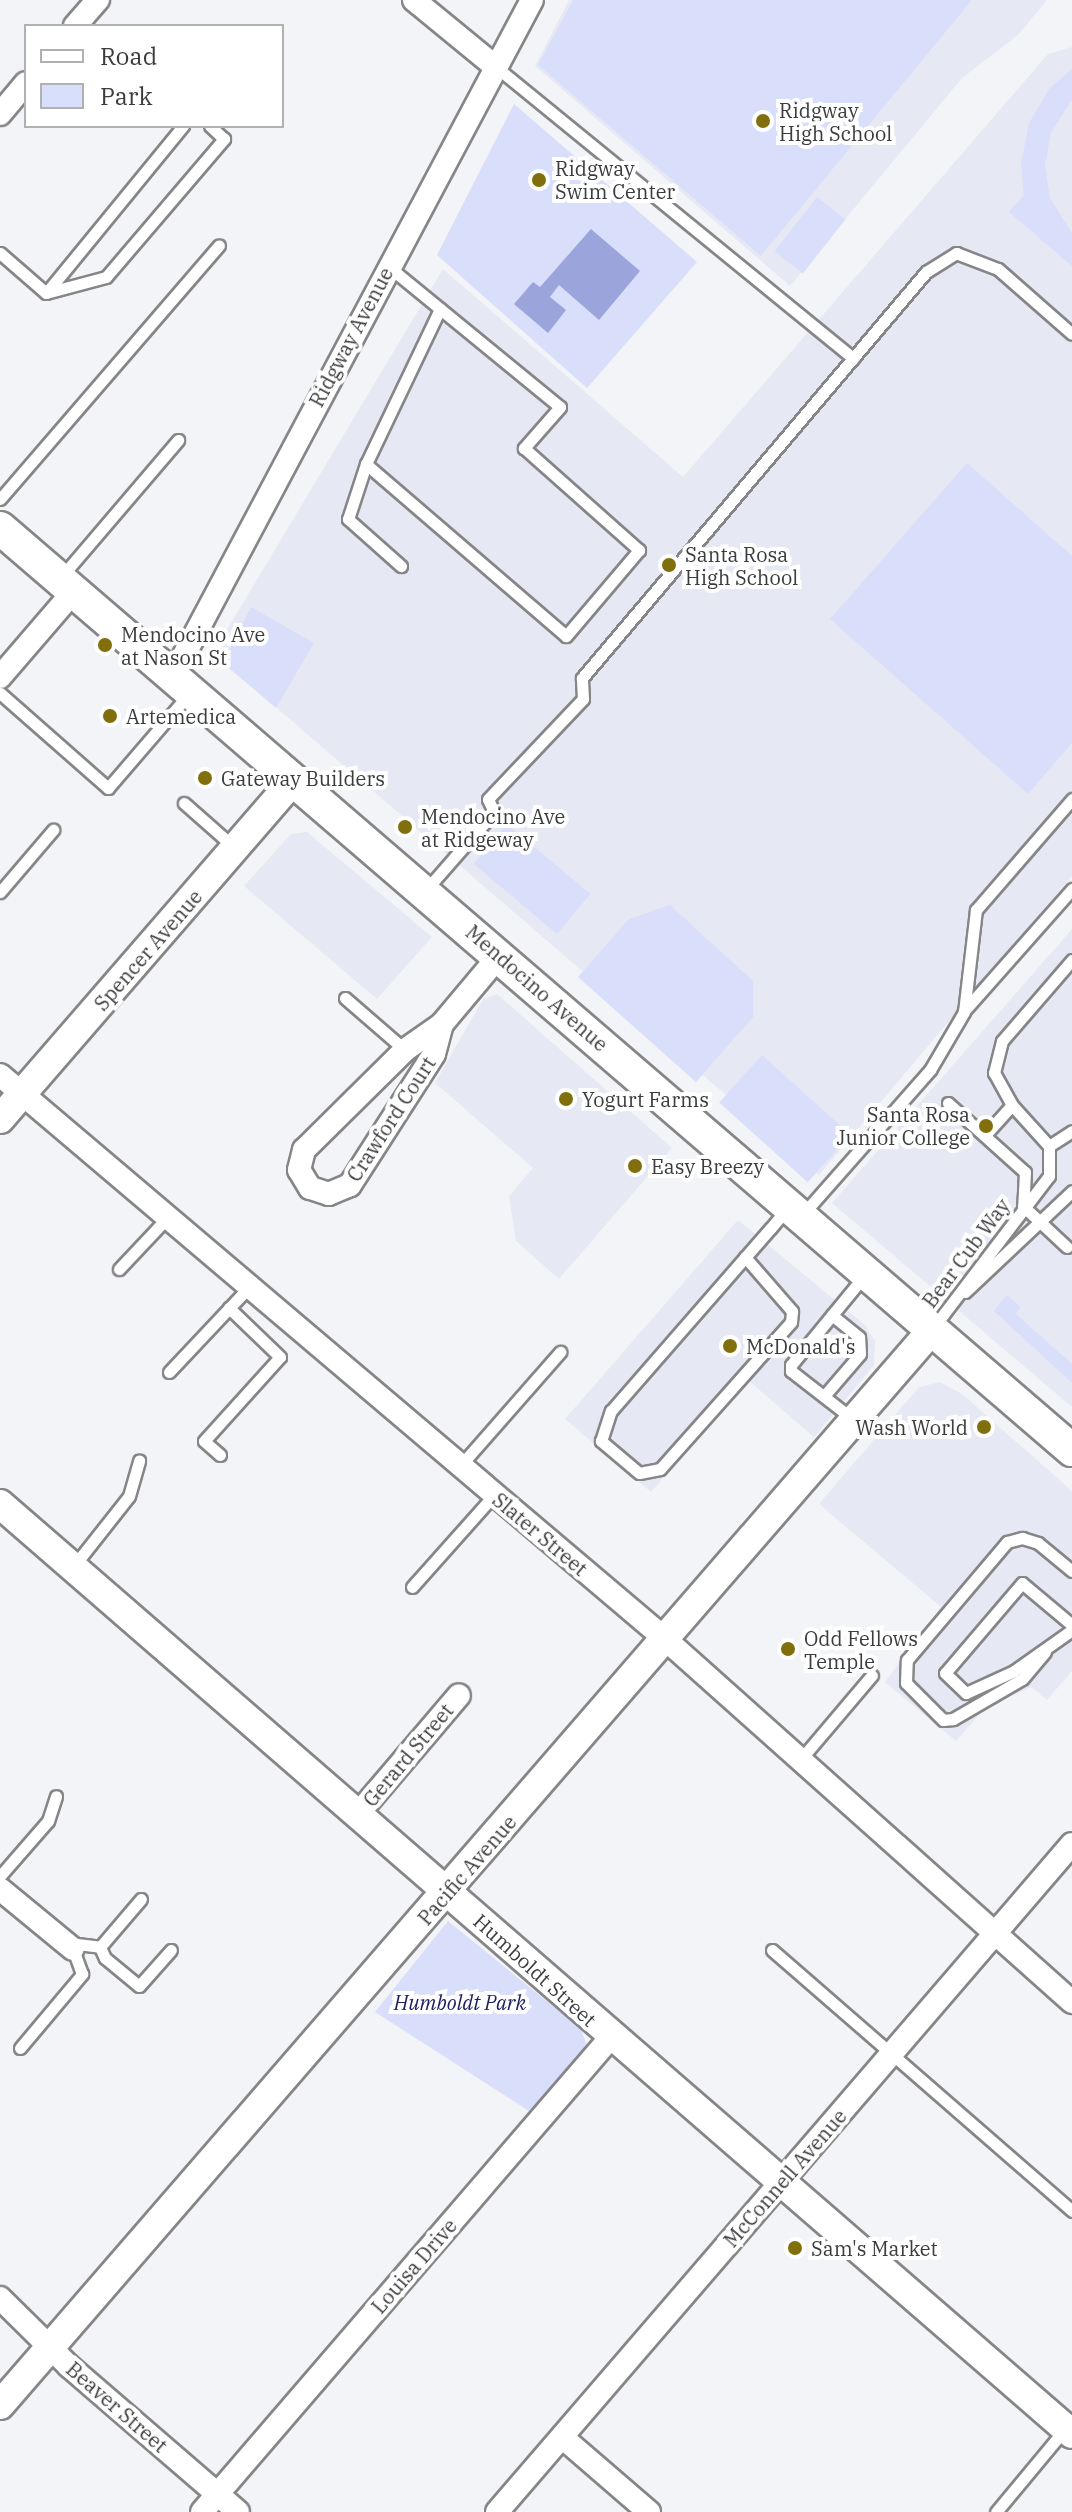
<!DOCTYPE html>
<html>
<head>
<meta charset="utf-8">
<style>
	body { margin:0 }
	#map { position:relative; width:1072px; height:2512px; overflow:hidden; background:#f3f4f7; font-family:"IBM Plex Serif",serif }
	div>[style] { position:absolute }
	.built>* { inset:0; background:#e6e9f3 }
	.green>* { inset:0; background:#d9defa; transform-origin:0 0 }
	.water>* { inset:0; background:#9ba4db }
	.roads { filter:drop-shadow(2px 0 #868689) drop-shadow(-2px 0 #868689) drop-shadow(0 2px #868689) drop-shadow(0 -2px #868689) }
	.service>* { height:11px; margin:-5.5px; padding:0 5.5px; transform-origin:5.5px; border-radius:5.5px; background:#fff }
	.minor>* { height:22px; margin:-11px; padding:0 11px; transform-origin:11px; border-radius:11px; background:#fff }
	.tertiary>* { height:28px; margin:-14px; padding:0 14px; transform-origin:14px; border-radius:14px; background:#fff }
	.secondary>* { height:32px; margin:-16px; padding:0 16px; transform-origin:16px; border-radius:16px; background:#fff }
	.dots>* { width:22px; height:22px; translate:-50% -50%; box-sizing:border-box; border:4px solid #fff; border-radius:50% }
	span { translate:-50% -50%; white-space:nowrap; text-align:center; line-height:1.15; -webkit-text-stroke:8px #fff; paint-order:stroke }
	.poi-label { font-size:20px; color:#3b3c3d }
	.left { translate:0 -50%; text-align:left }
	.right { translate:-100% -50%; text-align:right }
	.street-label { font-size:20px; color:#3b3c3d }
	.park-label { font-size:20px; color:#202060; font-style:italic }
	.legend { position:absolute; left:24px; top:24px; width:260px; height:104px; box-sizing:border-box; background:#fff; border:2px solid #b1b1b1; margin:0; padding:10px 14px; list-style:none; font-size:24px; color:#3b3c3d }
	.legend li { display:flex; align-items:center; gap:16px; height:40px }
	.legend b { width:40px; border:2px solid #b1b1b1 }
</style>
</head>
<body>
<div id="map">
	<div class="built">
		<i style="clip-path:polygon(569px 0,1047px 0,1018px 35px,962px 78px,790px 286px,535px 66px)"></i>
		<i style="clip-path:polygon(1072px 47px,1072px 876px,819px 1175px,213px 653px,443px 269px,683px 477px,1048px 54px)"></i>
		<i style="clip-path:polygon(307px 832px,432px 937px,377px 999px,244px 886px,291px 834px)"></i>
		<i style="clip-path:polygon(1072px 929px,1072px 1407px,832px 1203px)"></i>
		<i style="clip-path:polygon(497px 994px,672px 1148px,559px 1279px,516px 1241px,509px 1196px,533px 1168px,435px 1083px,483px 999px)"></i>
		<i style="clip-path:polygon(738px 1220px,865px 1325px,875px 1341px,874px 1365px,814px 1437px,749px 1381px,651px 1492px,565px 1419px)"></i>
		<i style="clip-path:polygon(940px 1382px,962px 1394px,1072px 1491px,1072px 1671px,1047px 1700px,1031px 1687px,984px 1709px,956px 1741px,885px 1682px,941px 1607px,819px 1504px,919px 1387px)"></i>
	</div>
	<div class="green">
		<i style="clip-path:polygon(573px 0,970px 0,971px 1px,761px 256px,538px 65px)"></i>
		<i style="clip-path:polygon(1072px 69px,1072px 100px,1051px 132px,1045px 165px,1050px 198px,1072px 233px,1072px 266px,1009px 212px,1024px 195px,1021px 164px,1029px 123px,1050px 88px)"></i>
		<i style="clip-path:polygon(514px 104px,697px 262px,587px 388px,437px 255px)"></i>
		<i style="left:817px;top:197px;width:36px;height:69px;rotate:38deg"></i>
		<i style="clip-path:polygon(967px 463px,1072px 556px,1072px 743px,1028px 794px,830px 619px)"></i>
		<i style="clip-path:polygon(251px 607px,314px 643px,276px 708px,223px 663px)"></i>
		<i style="left:507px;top:824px;width:109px;height:52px;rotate:40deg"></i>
		<i style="clip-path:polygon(670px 905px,753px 981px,753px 1017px,696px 1082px,578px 977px,629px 919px)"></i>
		<i style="left:762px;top:1055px;width:119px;height:64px;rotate:42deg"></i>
		<i style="clip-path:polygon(1007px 1295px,1021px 1307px,1016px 1314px,1072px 1364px,1072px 1383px,994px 1311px)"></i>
		<i style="clip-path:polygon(448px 1921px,581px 2029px,587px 2046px,529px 2111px,375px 2012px)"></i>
	</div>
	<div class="water">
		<i style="clip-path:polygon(591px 229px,640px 271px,599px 320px,559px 285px,550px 297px,566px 310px,548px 333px,514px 304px,533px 282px,540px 287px)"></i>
	</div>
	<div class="roads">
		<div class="service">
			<i style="left:496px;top:67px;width:461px;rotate:39.2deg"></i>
			<i style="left:0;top:253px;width:61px;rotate:41deg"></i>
			<i style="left:389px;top:267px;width:221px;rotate:39.3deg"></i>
			<i style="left:560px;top:407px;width:55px;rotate:131.3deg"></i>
			<i style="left:524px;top:448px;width:154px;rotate:41.6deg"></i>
			<i style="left:639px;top:550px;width:113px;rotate:130.3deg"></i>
			<i style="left:566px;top:636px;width:264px;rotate:-139.3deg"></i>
			<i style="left:366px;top:464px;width:172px;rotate:-64.5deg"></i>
			<i style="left:47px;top:292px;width:215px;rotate:-50.7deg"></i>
			<i style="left:46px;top:293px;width:62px;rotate:-14.9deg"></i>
			<i style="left:106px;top:277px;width:182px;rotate:-49.5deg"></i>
			<i style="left:224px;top:139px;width:19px;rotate:-137deg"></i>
			<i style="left:366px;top:464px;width:58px;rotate:108.1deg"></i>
			<i style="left:348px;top:519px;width:71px;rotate:41.6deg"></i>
			<i style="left:0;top:499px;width:335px;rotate:-49.2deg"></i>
			<i style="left:62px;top:576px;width:179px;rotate:-49.5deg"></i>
			<i style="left:0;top:693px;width:144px;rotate:41.3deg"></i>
			<i style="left:108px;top:788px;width:123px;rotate:-49.3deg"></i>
			<i style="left:184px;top:803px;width:68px;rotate:41.4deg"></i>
			<i style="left:425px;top:891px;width:105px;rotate:-48.9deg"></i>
			<i style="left:494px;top:812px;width:14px;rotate:-115deg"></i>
			<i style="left:488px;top:799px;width:138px;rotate:-46.5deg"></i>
			<i style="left:583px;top:699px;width:21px;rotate:-93deg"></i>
			<i style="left:582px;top:678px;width:532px;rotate:-49.73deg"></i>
			<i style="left:926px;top:272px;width:36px;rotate:-32deg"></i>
			<i style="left:956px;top:253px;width:45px;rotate:20.9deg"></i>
			<i style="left:998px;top:269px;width:98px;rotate:41.3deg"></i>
			<i style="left:0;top:892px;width:82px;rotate:-49.5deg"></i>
			<i style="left:345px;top:998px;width:79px;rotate:40.9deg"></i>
			<i style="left:964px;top:1011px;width:163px;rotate:-48.5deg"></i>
			<i style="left:948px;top:1103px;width:103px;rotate:41.9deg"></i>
			<i style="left:1025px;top:1172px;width:34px;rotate:93deg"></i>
			<i style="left:985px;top:1135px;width:40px;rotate:-48deg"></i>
			<i style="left:1049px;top:1146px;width:55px;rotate:-132.1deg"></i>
			<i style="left:1012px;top:1105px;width:37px;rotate:-119deg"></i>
			<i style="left:994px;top:1073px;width:33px;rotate:-76deg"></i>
			<i style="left:1002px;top:1041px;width:107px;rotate:-49.2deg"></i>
			<i style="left:1023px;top:1206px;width:60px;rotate:43deg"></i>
			<i style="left:803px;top:1214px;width:192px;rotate:-48.6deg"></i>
			<i style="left:930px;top:1070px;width:67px;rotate:-59.6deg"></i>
			<i style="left:964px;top:1012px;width:103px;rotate:-83.3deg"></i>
			<i style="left:976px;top:910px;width:147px;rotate:-49.1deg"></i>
			<i style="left:745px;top:1257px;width:72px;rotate:49deg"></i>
			<i style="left:792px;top:1311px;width:11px;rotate:95deg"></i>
			<i style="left:791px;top:1322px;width:197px;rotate:131.7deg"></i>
			<i style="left:660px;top:1469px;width:21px;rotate:169deg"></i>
			<i style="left:639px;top:1473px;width:50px;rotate:-139.9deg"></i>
			<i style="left:601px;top:1441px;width:32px;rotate:-72deg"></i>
			<i style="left:611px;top:1411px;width:242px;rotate:-48.9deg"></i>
			<i style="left:770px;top:1229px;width:26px;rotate:-50deg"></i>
			<i style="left:119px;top:1269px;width:71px;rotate:-46.7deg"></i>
			<i style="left:965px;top:1292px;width:147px;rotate:-43.3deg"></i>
			<i style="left:933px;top:1328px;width:191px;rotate:-52.7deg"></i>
			<i style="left:1049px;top:1176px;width:30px;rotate:-90deg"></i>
			<i style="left:1049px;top:1146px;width:27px;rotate:-33deg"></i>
			<i style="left:169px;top:1372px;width:117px;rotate:-46.7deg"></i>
			<i style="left:824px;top:1396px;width:55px;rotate:-49.4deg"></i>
			<i style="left:860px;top:1354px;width:17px;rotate:-93deg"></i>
			<i style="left:859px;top:1337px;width:35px;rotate:-141deg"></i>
			<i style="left:854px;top:1420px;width:80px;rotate:-142.1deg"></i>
			<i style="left:791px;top:1371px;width:6px;rotate:-90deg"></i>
			<i style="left:791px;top:1365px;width:117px;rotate:-50.6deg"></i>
			<i style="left:220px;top:1455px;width:21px;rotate:-139deg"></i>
			<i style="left:204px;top:1441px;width:113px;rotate:-47.9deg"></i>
			<i style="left:280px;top:1357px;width:71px;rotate:-136.1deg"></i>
			<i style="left:460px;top:1466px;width:152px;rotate:-48.7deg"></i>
			<i style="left:73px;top:1567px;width:90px;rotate:-51.7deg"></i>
			<i style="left:129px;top:1496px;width:37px;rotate:-74deg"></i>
			<i style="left:412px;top:1587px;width:123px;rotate:-48.3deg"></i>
			<i style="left:1072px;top:1625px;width:65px;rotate:-140deg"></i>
			<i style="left:1022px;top:1583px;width:118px;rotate:130.5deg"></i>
			<i style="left:945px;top:1673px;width:29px;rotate:44deg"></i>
			<i style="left:966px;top:1693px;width:53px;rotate:-24.6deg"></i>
			<i style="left:1014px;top:1671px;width:71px;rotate:-35.3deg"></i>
			<i style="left:1045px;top:1652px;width:35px;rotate:130deg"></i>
			<i style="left:1022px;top:1679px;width:80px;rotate:149.9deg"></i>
			<i style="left:953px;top:1719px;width:10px;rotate:174deg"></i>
			<i style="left:943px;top:1720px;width:52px;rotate:-135deg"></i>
			<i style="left:906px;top:1683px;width:23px;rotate:-88deg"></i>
			<i style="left:907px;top:1660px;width:155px;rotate:-49.7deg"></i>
			<i style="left:1007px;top:1542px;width:16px;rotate:-15deg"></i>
			<i style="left:1022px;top:1538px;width:17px;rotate:17deg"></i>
			<i style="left:1038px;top:1543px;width:44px;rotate:39.5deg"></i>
			<i style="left:800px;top:1760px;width:111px;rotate:-49.7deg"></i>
			<i style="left:0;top:1876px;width:73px;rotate:-48.9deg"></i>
			<i style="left:48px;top:1821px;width:26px;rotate:-72deg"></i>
			<i style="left:69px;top:1943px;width:31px;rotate:7deg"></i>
			<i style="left:100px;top:1947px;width:63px;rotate:-49.5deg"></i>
			<i style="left:100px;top:1947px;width:12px;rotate:66deg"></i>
			<i style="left:105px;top:1958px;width:44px;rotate:39.5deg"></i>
			<i style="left:139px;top:1986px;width:48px;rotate:-48.4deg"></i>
			<i style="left:772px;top:1950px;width:398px;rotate:41deg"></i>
			<i style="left:20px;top:2048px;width:97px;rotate:-50deg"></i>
			<i style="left:82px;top:1974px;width:27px;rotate:-110deg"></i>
			<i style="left:996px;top:2512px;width:108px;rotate:-50.3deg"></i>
		</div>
		<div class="minor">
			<i style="left:414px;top:0;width:106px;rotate:39.3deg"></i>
			<i style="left:75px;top:26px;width:35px;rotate:-49deg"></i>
			<i style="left:0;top:114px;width:40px;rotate:-50deg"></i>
			<i style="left:173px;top:676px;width:765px;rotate:-62.03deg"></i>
			<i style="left:0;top:677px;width:112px;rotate:-49.3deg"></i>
			<i style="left:442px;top:1024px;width:31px;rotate:105deg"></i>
			<i style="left:434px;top:1054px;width:156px;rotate:122.7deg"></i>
			<i style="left:350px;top:1185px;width:23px;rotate:157deg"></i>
			<i style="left:329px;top:1194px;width:20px;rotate:-162deg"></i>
			<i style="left:310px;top:1188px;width:21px;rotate:-121deg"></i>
			<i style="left:299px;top:1170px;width:21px;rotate:-76deg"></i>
			<i style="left:304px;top:1150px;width:142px;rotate:-44.7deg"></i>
			<i style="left:405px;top:1050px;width:45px;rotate:-35.1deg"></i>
			<i style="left:442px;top:1024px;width:89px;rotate:-50deg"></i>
			<i style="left:0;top:1075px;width:871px;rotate:40.29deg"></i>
			<i style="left:664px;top:1638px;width:547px;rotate:41.74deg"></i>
			<i style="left:357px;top:1815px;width:157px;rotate:-49.6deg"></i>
			<i style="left:0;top:1889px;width:94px;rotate:39.4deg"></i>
			<i style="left:0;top:2298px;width:97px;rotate:44.6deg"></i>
			<i style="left:69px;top:2366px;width:223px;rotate:40.8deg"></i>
			<i style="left:562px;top:2437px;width:115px;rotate:40.8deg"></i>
			<i style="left:202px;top:2512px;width:627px;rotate:-49.27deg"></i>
			<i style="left:497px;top:2512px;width:881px;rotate:-49.28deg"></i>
		</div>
		<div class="tertiary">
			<i style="left:0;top:1119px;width:449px;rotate:-49.1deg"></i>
			<i style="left:0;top:1504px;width:1419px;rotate:40.94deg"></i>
			<i style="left:0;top:2405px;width:1420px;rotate:-49.08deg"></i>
		</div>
		<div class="secondary">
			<i style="left:0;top:528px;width:1414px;rotate:40.7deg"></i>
		</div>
	</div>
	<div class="dots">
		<i style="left:763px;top:121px;background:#816f0d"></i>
		<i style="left:539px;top:180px;background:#816f0d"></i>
		<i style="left:669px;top:565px;background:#816f0d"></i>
		<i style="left:105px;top:645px;background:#816f0d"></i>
		<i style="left:110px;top:716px;background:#816f0d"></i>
		<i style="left:205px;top:778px;background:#816f0d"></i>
		<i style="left:405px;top:827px;background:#816f0d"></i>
		<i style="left:566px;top:1099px;background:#816f0d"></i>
		<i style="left:986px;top:1126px;background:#816f0d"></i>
		<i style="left:635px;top:1166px;background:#816f0d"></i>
		<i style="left:730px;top:1346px;background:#816f0d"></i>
		<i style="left:984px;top:1427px;background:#816f0d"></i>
		<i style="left:788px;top:1649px;background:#816f0d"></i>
		<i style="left:795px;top:2248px;background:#816f0d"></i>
	</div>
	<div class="poi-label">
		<span class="left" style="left:779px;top:122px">Ridgway<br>High School</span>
		<span class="left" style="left:555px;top:180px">Ridgway<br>Swim Center</span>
		<span class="left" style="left:685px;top:566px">Santa Rosa<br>High School</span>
		<span class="left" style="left:121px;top:646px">Mendocino Ave<br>at Nason St</span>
		<span class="left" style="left:126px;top:716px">Artemedica</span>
		<span class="left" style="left:221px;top:778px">Gateway Builders</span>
		<span class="left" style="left:421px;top:828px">Mendocino Ave<br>at Ridgeway</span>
		<span class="left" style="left:582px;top:1099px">Yogurt Farms</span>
		<span class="right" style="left:970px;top:1126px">Santa Rosa<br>Junior College</span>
		<span class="left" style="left:651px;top:1166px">Easy Breezy</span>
		<span class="left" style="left:746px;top:1346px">McDonald's</span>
		<span class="right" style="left:968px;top:1427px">Wash World</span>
		<span class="left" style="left:804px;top:1650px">Odd Fellows<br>Temple</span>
		<span class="left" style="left:811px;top:2248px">Sam's Market</span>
	</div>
	<div class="street-label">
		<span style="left:351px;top:337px;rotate:-62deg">Ridgway Avenue</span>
		<span style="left:148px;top:950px;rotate:-49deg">Spencer Avenue</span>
		<span style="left:537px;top:988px;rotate:41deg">Mendocino Avenue</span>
		<span style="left:391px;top:1119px;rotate:-57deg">Crawford Court</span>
		<span style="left:966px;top:1253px;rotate:-53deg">Bear Cub Way</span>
		<span style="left:540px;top:1534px;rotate:40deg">Slater Street</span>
		<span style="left:408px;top:1755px;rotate:-50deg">Gerard Street</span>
		<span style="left:467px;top:1870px;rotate:-49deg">Pacific Avenue</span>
		<span style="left:535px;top:1970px;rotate:42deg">Humboldt Street</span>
		<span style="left:785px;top:2178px;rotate:-49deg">McConnell Avenue</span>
		<span style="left:414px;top:2266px;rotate:-49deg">Louisa Drive</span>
		<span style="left:117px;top:2407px;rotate:41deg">Beaver Street</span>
	</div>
	<div class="park-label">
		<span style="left:460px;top:2002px">Humboldt Park</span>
	</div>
	<ul class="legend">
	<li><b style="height:10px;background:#fff"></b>Road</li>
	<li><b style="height:22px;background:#d9defa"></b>Park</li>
	</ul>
</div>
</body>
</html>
